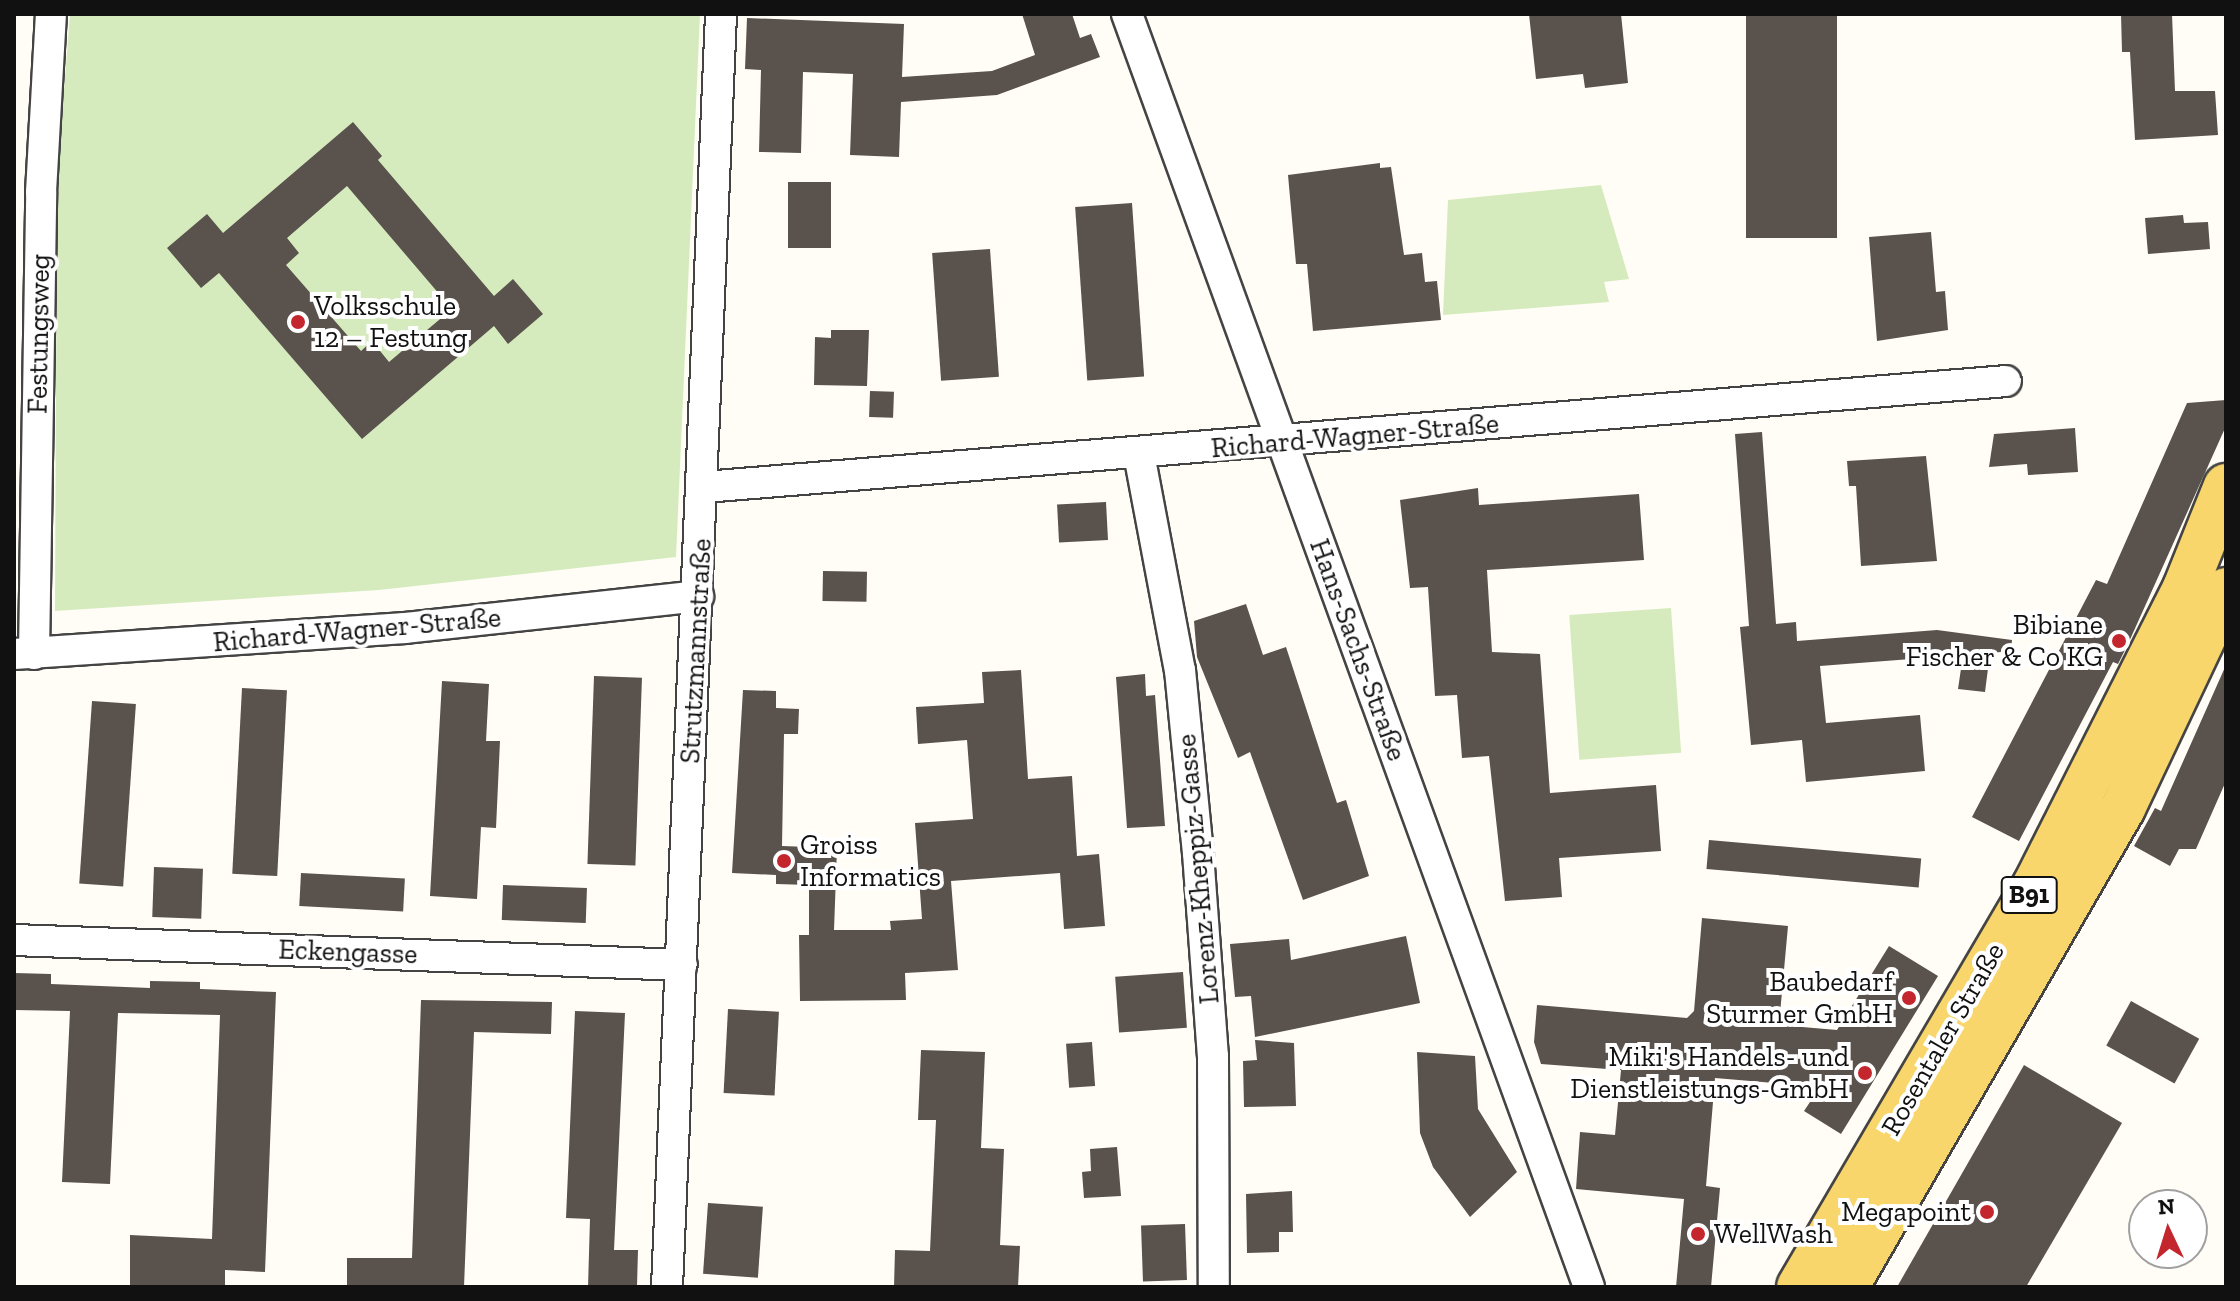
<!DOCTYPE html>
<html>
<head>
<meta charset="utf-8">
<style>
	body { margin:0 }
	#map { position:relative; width:2240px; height:1301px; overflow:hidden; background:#fffdf5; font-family:"Zilla Slab",serif }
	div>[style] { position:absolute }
	.green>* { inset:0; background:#d5ebbd; transform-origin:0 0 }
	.building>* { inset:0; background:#5a524d; transform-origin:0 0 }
	.roads { filter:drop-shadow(2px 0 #444) drop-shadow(-2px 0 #444) drop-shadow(0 2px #444) drop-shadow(0 -2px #444) }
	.street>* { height:30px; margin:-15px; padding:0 15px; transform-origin:15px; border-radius:15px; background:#fff }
	.primary>* { height:44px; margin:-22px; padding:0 22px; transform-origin:22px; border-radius:22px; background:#f9d66b }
	.dots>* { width:22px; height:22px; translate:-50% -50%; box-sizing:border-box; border:4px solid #fff; border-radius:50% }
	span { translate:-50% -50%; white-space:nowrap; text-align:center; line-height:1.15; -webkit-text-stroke:8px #fff; paint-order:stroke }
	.shield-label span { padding:2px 6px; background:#fff; border:2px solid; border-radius:6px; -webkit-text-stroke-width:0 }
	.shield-label { font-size:26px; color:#111; font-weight:700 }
	.poi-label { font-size:28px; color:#111 }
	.left { translate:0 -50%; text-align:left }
	.right { translate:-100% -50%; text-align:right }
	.street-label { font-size:28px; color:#111 }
	.frame { position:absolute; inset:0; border:16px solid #111; pointer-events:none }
	.north { position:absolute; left:2128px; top:1189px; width:80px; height:80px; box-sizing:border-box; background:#fff; border:2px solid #a0a0a0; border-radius:50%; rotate:356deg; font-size:22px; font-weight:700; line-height:32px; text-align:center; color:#111 }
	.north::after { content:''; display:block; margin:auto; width:28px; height:36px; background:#c4262e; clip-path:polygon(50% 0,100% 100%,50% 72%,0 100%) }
</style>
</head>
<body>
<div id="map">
	<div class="green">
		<i style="clip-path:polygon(70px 14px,700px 14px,676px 557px,379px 590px,55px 611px,57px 179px)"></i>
		<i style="clip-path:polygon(1601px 185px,1629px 279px,1604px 282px,1609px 302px,1443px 315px,1448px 200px)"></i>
		<i style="left:1671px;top:608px;width:145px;height:102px;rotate:86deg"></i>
	</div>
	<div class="building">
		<i style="clip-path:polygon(1022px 14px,1072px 14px,1080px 38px,1091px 34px,1100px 57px,997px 95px,901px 102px,899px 157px,850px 155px,853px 74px,803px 72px,801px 153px,759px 152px,761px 70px,745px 69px,747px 18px,904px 24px,902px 77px,992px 71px,1035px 55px)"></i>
		<i style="clip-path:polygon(1529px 14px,1621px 14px,1628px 83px,1585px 88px,1583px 74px,1536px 79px)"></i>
		<i style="left:1746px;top:14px;width:91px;height:224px"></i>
		<i style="clip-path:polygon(2121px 14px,2172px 14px,2175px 91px,2215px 91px,2218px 135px,2135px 140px,2130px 52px,2122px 52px)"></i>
		<i style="clip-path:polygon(evenodd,353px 122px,382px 156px,378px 160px,494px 296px,513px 279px,543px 314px,508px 344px,494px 326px,362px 439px,219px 273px,201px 288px,167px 248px,207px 214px,223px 233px,353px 122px,347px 186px,452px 309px,389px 362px,372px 341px,361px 351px,286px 265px,299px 253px,287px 238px,347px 186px)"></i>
		<i style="clip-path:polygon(1380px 163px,1380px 168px,1391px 167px,1404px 255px,1422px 253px,1425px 282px,1437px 281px,1441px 320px,1313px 331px,1307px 264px,1296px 264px,1288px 175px)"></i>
		<i style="left:788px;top:182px;width:43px;height:66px"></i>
		<i style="left:1132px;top:203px;width:174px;height:57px;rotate:86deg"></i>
		<i style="clip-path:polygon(2183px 215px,2184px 223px,2208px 222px,2210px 249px,2148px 254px,2145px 218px)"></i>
		<i style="clip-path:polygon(1931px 232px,1936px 292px,1945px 291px,1948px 330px,1877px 341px,1869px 237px)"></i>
		<i style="left:990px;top:249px;width:128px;height:58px;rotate:86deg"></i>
		<i style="clip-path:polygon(831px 330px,869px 330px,867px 386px,814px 385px,815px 337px,831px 338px)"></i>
		<i style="left:870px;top:391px;width:24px;height:26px;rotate:2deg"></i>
		<i style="clip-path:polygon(2226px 400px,2226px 426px,2128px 644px,2118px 664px,2113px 662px,2019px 841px,1972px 817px,2096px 580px,2107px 584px,2187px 403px)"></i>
		<i style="clip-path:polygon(2075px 428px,2078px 472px,2028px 475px,2027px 464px,1989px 467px,1994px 434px)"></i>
		<i style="clip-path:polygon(1762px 432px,1776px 624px,1796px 622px,1797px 641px,1937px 630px,2012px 640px,2011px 651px,1990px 653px,1985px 692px,1958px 689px,1963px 655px,1820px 666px,1826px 723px,1920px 715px,1925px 771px,1806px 782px,1802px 740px,1751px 745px,1740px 627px,1749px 626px,1735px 434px)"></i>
		<i style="clip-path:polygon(1926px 456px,1937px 561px,1861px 566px,1856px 486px,1849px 486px,1847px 461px)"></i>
		<i style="clip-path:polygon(1478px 488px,1479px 505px,1639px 494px,1644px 560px,1487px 570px,1492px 652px,1540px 654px,1550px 793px,1656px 785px,1661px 851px,1559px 858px,1562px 897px,1505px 901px,1489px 756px,1462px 758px,1457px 695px,1435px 696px,1428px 587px,1410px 588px,1400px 500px)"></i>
		<i style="left:1106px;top:502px;width:38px;height:49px;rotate:87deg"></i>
		<i style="left:823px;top:571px;width:44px;height:30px;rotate:1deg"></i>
		<i style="clip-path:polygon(1246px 604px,1263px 655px,1286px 647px,1337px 803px,1346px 800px,1369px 876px,1303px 900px,1250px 752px,1238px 758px,1197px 657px,1194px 621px)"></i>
		<i style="clip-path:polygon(2226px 665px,2226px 781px,2196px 849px,2179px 849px,2170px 866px,2134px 846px,2155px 808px,2161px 811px)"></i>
		<i style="clip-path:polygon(1021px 670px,1028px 779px,1072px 776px,1077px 856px,1099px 854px,1105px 926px,1064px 929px,1060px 873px,951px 881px,958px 970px,905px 973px,906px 1000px,800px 1001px,799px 935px,809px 935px,809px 885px,776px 884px,776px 875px,732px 873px,743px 690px,776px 691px,776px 708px,799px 709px,798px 734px,784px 734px,782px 846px,837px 848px,834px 930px,891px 930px,890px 921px,922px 919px,915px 823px,973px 819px,967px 740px,918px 744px,916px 707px,984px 703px,982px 672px)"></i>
		<i style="clip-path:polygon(1145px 674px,1146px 696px,1155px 695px,1165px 826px,1127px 828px,1116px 677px)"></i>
		<i style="left:594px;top:676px;width:48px;height:188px;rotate:2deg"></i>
		<i style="clip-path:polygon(442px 681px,489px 684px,486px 741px,500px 741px,496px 828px,481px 827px,477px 899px,430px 896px)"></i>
		<i style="left:242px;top:688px;width:45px;height:186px;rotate:3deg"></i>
		<i style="left:92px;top:701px;width:44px;height:183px;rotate:4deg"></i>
		<i style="left:1709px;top:840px;width:213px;height:29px;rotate:5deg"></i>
		<i style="left:154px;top:867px;width:49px;height:50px;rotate:2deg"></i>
		<i style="left:301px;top:873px;width:104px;height:33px;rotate:3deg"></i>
		<i style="left:503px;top:885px;width:84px;height:35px;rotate:2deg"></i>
		<i style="clip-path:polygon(1702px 918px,1788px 926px,1779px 1025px,1837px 1030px,1889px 946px,1938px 976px,1841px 1134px,1804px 1111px,1820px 1087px,1715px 1078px,1706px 1186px,1720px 1188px,1711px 1287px,1676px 1287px,1684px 1199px,1576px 1189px,1580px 1132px,1615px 1135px,1621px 1070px,1541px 1064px,1534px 1042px,1537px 1005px,1687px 1018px,1694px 1011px)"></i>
		<i style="clip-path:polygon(1406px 936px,1420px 1003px,1255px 1037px,1251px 996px,1235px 997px,1230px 944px,1289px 939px,1291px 960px)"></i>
		<i style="left:1183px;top:972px;width:56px;height:68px;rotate:86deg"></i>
		<i style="clip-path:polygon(14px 973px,51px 974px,51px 984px,150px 988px,150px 981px,200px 982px,200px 989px,276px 992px,265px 1272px,225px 1270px,225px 1287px,130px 1287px,130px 1235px,212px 1239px,220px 1015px,118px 1013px,110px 1184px,62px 1182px,70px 1011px,14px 1010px)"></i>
		<i style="clip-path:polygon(421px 1000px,552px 1002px,551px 1034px,474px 1032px,464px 1287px,347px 1287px,347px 1258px,412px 1258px)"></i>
		<i style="left:2131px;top:1001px;width:78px;height:51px;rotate:29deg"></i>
		<i style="left:728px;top:1009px;width:51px;height:84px;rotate:3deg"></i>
		<i style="clip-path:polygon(575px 1011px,625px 1013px,614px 1250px,638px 1250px,637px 1287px,588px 1287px,590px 1219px,566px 1218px)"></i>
		<i style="clip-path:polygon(1255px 1040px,1294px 1043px,1296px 1106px,1244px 1107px,1243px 1061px,1257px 1060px)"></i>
		<i style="left:1092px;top:1042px;width:44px;height:26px;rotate:86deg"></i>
		<i style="clip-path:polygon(921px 1050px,985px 1052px,981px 1148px,1004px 1149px,1000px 1245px,1020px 1246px,1018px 1287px,894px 1287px,895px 1250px,930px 1251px,936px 1120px,918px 1120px)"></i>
		<i style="clip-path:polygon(1417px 1052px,1475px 1056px,1478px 1109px,1517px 1172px,1470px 1217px,1433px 1167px,1420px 1133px)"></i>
		<i style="clip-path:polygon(2024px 1065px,2122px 1123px,2026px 1287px,1897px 1287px)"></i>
		<i style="clip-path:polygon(1117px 1147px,1121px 1196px,1084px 1198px,1082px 1172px,1091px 1171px,1090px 1149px)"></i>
		<i style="clip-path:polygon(1292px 1191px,1293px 1232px,1279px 1232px,1279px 1252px,1247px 1253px,1246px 1194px)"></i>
		<i style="left:708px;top:1203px;width:55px;height:71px;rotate:4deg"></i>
		<i style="left:1185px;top:1224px;width:56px;height:44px;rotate:88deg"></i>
	</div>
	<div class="roads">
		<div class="street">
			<i style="left:1127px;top:14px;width:1354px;rotate:70.05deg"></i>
			<i style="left:1139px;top:454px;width:220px;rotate:79.3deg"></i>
			<i style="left:1180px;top:670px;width:184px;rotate:84.4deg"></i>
			<i style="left:1198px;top:853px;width:204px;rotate:85.8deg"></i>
			<i style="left:1213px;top:1056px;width:231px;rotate:89.8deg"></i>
			<i style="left:704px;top:487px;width:1306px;rotate:-4.65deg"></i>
			<i style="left:14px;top:654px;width:392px;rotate:-3.8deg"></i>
			<i style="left:405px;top:628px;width:295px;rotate:-6.2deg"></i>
			<i style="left:34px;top:654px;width:462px;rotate:-89.1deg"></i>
			<i style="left:41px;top:192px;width:178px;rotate:-86.8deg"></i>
			<i style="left:14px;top:940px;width:668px;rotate:2.14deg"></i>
			<i style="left:667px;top:1287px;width:1274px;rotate:-87.57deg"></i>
		</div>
		<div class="primary">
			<i style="left:1799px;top:1287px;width:466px;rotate:-59.6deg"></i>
			<i style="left:2035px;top:885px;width:333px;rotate:-63.2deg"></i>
			<i style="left:2185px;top:588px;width:110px;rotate:-68.1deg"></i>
			<i style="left:1846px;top:1287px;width:553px;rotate:-59.96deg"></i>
			<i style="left:2123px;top:808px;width:241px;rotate:-64.7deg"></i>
		</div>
	</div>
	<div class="dots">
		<i style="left:298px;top:322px;background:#c4262e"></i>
		<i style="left:2119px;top:641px;background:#c4262e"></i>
		<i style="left:784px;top:861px;background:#c4262e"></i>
		<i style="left:1909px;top:998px;background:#c4262e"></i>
		<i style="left:1865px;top:1073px;background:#c4262e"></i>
		<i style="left:1987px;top:1212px;background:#c4262e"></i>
		<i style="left:1698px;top:1234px;background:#c4262e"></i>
	</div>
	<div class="shield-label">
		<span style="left:2029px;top:895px">B91</span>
	</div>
	<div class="poi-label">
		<span class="left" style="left:314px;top:322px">Volksschule<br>12 – Festung</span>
		<span class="right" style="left:2103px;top:641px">Bibiane<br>Fischer &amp; Co KG</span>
		<span class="left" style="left:800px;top:861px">Groiss<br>Informatics</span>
		<span class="right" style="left:1893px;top:998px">Baubedarf<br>Sturmer GmbH</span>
		<span class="right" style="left:1849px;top:1073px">Miki's Handels- und<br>Dienstleistungs-GmbH</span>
		<span class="right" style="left:1971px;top:1212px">Megapoint</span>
		<span class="left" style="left:1714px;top:1234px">WellWash</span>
	</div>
	<div class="street-label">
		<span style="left:39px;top:334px;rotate:-89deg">Festungsweg</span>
		<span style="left:1355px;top:436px;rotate:-5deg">Richard-Wagner-Straße</span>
		<span style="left:357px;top:630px;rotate:-5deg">Richard-Wagner-Straße</span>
		<span style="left:1358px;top:650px;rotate:70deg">Hans-Sachs-Straße</span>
		<span style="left:696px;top:651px;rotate:-87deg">Strutzmannstraße</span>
		<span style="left:1198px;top:869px;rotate:-95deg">Lorenz-Kheppiz-Gasse</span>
		<span style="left:348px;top:952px;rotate:2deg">Eckengasse</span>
		<span style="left:1943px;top:1039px;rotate:-60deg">Rosentaler Straße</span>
	</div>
	<div class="frame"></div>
	<div class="north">N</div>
</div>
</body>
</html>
